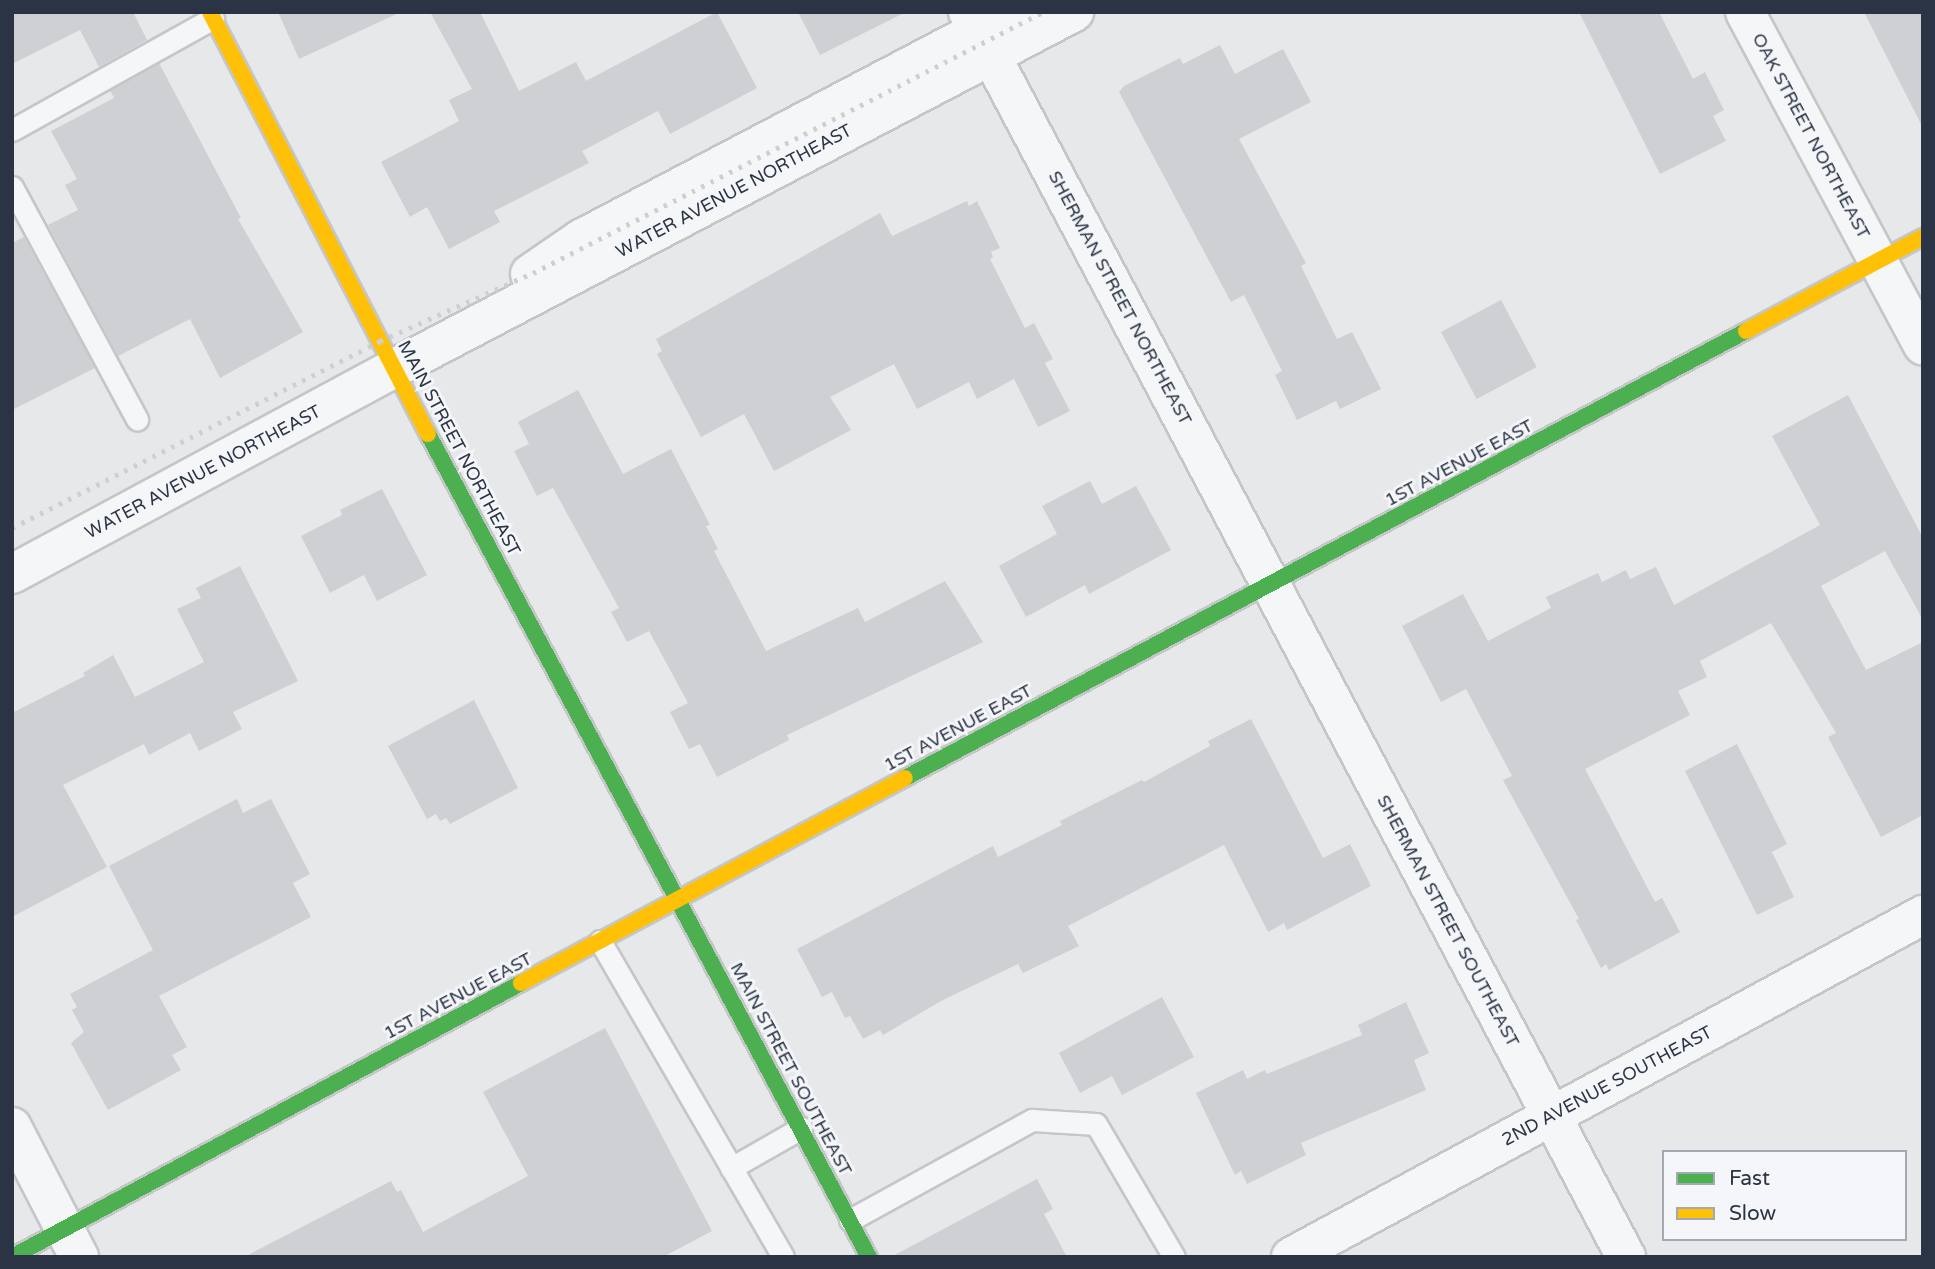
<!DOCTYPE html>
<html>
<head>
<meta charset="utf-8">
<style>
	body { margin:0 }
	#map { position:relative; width:1935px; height:1269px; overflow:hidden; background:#e6e8ea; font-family:"Varela Round",sans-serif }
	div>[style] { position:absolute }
	.building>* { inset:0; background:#ced0d3; transform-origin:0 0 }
	.roads { filter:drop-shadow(2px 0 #c4c6c8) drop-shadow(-2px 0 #c4c6c8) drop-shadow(0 2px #c4c6c8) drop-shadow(0 -2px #c4c6c8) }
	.lane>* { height:21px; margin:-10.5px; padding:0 10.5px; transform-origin:10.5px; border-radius:10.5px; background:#f5f6f7 }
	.street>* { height:38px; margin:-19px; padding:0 19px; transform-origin:19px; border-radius:19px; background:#f5f6f7 }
	.fast>* { height:16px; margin:-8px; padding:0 8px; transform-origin:8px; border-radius:8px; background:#4caf50 }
	.slow>* { height:16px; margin:-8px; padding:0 8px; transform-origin:8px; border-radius:8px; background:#ffc107 }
	.rail>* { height:5px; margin-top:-2.5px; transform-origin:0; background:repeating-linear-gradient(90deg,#cecfd2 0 3.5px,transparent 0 10.5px) }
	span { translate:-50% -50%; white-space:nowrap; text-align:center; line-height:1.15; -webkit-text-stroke:6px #f4f6f9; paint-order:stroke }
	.street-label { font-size:18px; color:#2b3445 }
	.frame { position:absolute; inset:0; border:14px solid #2b3445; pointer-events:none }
	.legend { position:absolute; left:1662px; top:1150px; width:245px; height:91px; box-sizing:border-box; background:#f4f6f9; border:2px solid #a4a8b1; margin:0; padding:9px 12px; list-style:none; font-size:21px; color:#2b3445 }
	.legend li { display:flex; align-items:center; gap:14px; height:35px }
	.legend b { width:35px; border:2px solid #a4a8b1 }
</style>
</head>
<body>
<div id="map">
	<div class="building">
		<i style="clip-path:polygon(12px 12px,133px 12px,147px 40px,99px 67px,80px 30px,12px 64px)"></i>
		<i style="clip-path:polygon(278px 12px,401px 12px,299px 59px)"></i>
		<i style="clip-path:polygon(430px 12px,480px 12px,519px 91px,576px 62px,586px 81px,717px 12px,757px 88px,670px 134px,658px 111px,582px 151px,589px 163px,494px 211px,500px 222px,449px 249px,427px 207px,410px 217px,381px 162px,459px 121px,449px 100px,472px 89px)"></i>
		<i style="clip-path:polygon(798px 12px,906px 12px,820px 55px)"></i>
		<i style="clip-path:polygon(1579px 12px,1659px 12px,1693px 79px,1705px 72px,1724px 110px,1713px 116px,1726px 141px,1660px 174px)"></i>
		<i style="clip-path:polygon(1864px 12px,1923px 12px,1923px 128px)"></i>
		<i style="clip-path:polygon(1220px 45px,1235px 74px,1283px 49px,1311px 102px,1239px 139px,1306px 263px,1301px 266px,1337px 339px,1352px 332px,1381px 389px,1340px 409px,1336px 401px,1297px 420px,1275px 375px,1282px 371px,1244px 295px,1231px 302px,1119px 92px,1124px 86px,1180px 58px,1183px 64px)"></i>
		<i style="clip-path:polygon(159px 63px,241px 218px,238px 219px,303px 332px,220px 378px,190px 319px,118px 356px,48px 225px,78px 210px,65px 185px,77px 179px,51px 131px,114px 98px,110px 90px)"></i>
		<i style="clip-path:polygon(967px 201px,969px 206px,977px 201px,1000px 248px,991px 252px,993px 257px,990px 259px,1025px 328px,1034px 323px,1053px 359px,1045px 363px,1070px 411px,1038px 427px,1014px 379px,977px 399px,969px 382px,917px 409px,894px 364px,830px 397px,851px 430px,774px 471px,744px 414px,701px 437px,657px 354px,662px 351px,656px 339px,880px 213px,892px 236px)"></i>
		<i style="clip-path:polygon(24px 237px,95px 368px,12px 410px,12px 243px)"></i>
		<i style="left:1501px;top:300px;width:76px;height:68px;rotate:62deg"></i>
		<i style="clip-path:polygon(578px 390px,623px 474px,671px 449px,710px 525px,706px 526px,718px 549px,714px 551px,766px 651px,858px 608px,865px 622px,945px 581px,983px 642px,787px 735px,789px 740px,717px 777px,700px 744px,689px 749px,670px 712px,688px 703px,649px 631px,627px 642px,611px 612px,619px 608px,553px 488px,537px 496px,514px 451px,529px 444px,518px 422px)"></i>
		<i style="clip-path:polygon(1848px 395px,1923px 538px,1923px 620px,1885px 551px,1821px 586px,1866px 670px,1923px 642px,1923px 815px,1881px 837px,1828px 737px,1836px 733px,1771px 623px,1700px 661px,1707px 677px,1678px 691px,1690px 715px,1585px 769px,1655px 902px,1662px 898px,1680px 932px,1609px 970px,1606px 964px,1601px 968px,1576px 920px,1579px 919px,1503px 780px,1512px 776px,1466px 689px,1441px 702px,1402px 626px,1463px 594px,1488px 641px,1551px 608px,1546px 597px,1598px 573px,1602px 582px,1626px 570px,1630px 579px,1656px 567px,1674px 605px,1820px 525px,1772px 436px)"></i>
		<i style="clip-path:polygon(1090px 481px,1102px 504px,1136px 486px,1171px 550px,1089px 594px,1085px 585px,1026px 617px,999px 566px,1057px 534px,1042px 506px)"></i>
		<i style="clip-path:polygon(382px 489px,427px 575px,377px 601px,364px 575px,330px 593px,301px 536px,342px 515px,340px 510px)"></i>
		<i style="clip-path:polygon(240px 566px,298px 681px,233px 712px,242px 729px,199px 751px,190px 733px,149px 755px,144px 744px,63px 785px,107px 867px,12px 917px,12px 713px,85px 676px,83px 673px,113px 655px,135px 697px,204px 662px,177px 609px,201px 598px,196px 588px)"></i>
		<i style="clip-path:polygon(474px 700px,518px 788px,450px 824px,446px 818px,440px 821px,436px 814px,427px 819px,388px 746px)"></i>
		<i style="clip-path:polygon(1251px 719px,1323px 858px,1350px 844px,1371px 886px,1287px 930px,1284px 923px,1268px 932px,1224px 845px,1068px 926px,1079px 946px,1023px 973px,1018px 964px,941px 1001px,883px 1035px,880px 1030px,863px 1039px,850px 1016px,845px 1018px,832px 992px,822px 997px,797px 949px,993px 846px,998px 857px,1062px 825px,1060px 821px,1142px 780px,1144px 782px,1210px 746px,1208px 741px)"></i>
		<i style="clip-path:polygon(1737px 744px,1787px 844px,1772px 852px,1794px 897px,1757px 915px,1685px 771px)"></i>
		<i style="clip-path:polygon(237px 799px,243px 813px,271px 799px,310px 874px,293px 883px,311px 917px,159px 996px,187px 1047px,172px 1055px,181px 1070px,108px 1110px,71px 1043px,84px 1032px,72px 1010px,77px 1007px,70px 994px,153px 950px,109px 866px)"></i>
		<i style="clip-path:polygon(1162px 997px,1194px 1057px,1122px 1095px,1112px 1076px,1080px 1093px,1059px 1053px)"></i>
		<i style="clip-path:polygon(1406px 1002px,1429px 1053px,1414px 1060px,1426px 1090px,1301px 1143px,1306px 1155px,1247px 1184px,1241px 1171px,1235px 1175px,1196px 1093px,1243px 1070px,1247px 1079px,1265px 1070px,1267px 1074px,1362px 1035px,1358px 1025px)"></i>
		<i style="clip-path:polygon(605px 1028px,712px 1231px,663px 1257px,244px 1257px,391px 1181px,397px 1192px,401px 1190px,423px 1232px,528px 1176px,483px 1092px)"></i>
		<i style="clip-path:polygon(1037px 1179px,1053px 1209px,1044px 1214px,1067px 1257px,891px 1257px)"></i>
	</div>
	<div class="roads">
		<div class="lane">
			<i style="left:12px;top:130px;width:230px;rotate:-29.1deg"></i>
			<i style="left:12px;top:187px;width:264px;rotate:61.7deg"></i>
			<i style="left:600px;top:941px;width:365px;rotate:59.9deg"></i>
			<i style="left:731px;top:1168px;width:81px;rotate:-29.7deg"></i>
			<i style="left:850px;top:1220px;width:208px;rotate:-28.8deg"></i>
			<i style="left:1032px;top:1120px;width:64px;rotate:3.6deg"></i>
			<i style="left:1096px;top:1124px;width:154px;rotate:59.6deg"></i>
		</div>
		<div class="street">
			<i style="left:968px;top:12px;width:1408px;rotate:62.14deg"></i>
			<i style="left:1745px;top:12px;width:378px;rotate:61.9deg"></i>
			<i style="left:530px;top:274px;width:62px;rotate:-34.5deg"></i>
			<i style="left:581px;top:239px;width:489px;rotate:-27.7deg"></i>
			<i style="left:12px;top:574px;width:433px;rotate:-28.3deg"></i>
			<i style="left:393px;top:369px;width:769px;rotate:-27.66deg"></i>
			<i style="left:12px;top:1127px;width:146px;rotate:62.7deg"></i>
			<i style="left:1291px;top:1257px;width:719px;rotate:-28.42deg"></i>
		</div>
		<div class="fast">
			<i style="left:428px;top:434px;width:934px;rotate:61.82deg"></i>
			<i style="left:905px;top:778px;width:952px;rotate:-27.99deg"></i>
			<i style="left:12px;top:1257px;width:578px;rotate:-28.29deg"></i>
		</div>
		<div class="slow">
			<i style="left:210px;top:12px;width:475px;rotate:62.7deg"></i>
			<i style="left:1746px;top:331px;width:200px;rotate:-28deg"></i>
			<i style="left:521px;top:983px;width:435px;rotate:-28.1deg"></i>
		</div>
	</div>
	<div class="rail">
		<i style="left:12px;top:528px;width:413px;rotate:-26.9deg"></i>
		<i style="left:380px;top:341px;width:167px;rotate:-24deg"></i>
		<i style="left:533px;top:273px;width:573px;rotate:-27.1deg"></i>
	</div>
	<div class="street-label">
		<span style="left:1811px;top:136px;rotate:62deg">OAK STREET NORTHEAST</span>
		<span style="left:734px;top:191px;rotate:-28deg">WATER AVENUE NORTHEAST</span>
		<span style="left:1120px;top:298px;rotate:62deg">SHERMAN STREET NORTHEAST</span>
		<span style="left:459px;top:448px;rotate:62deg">MAIN STREET NORTHEAST</span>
		<span style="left:1459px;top:463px;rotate:-28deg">1ST AVENUE EAST</span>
		<span style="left:203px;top:472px;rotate:-28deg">WATER AVENUE NORTHEAST</span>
		<span style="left:958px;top:728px;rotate:-28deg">1ST AVENUE EAST</span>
		<span style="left:1448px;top:921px;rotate:62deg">SHERMAN STREET SOUTHEAST</span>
		<span style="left:458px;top:996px;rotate:-28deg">1ST AVENUE EAST</span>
		<span style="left:791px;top:1069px;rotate:62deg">MAIN STREET SOUTHEAST</span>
		<span style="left:1607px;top:1086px;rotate:-28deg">2ND AVENUE SOUTHEAST</span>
	</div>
	<div class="frame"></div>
	<ul class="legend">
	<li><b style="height:9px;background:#4caf50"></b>Fast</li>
	<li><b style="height:9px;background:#ffc107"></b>Slow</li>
	</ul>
</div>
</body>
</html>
